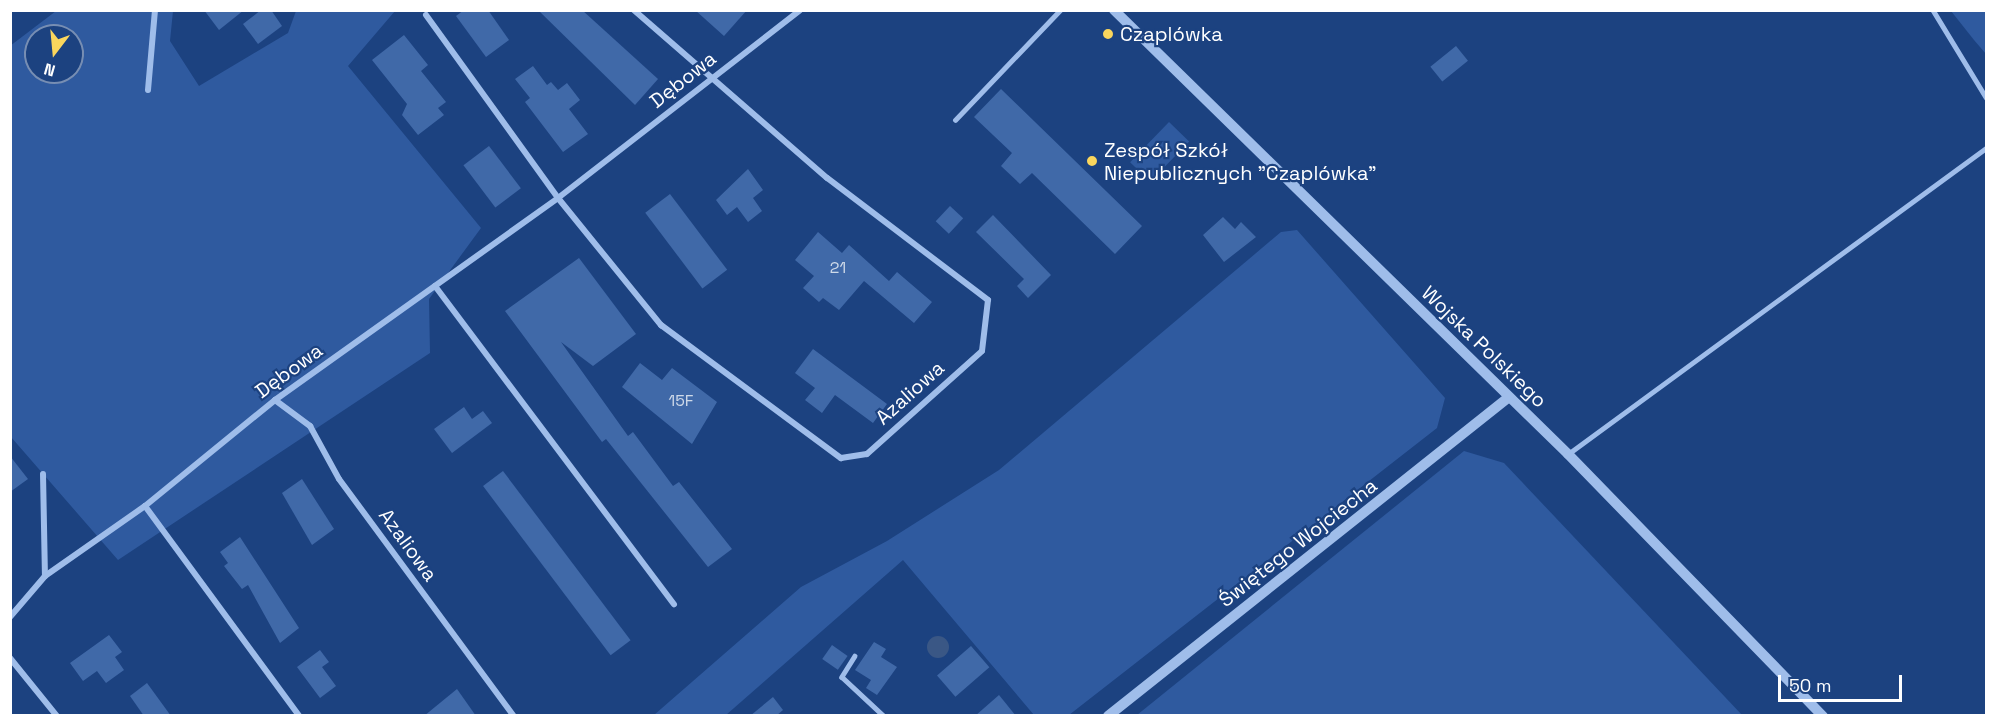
<!DOCTYPE html>
<html>
<head>
<meta charset="utf-8">
<style>
	body { margin:0 }
	#map { position:relative; width:1997px; height:726px; overflow:hidden; background:#1c4280; font-family:"Space Grotesk",sans-serif }
	div>[style] { position:absolute }
	.green>* { inset:0; background:#2f5a9f; transform-origin:0 0 }
	.water>* { inset:0; background:#3a5785 }
	.round { border-radius:50% }
	.building>* { inset:0; background:#4069a8; transform-origin:0 0 }
	.service>* { height:4.5px; margin:-2.25px; padding:0 2.25px; transform-origin:2.25px; border-radius:2.25px; background:#9fbdea }
	.minor>* { height:6px; margin:-3px; padding:0 3px; transform-origin:3px; border-radius:3px; background:#9fbdea }
	.tertiary>* { height:10px; margin:-5px; padding:0 5px; transform-origin:5px; border-radius:5px; background:#9fbdea }
	.dots>* { width:16px; height:16px; translate:-50% -50%; box-sizing:border-box; border:3px solid #1c4280; border-radius:50% }
	span { translate:-50% -50%; white-space:nowrap; text-align:center; line-height:1.15; -webkit-text-stroke:4.5px #1c4280; paint-order:stroke }
	.number-label { font-size:16px; color:#cfdae9 }
	.number-label span { -webkit-text-stroke-width:0 }
	.poi-label { font-size:20px; color:#fff }
	.left { translate:0 -50%; text-align:left }
	.street-label { font-size:20px; color:#fff }
	.frame { position:absolute; inset:0; border:12px solid #fff; pointer-events:none }
	.north { position:absolute; left:24px; top:24px; width:60px; height:60px; box-sizing:border-box; background:#1c4280; border:2px solid #778eb3; border-radius:50%; rotate:196deg; font-size:16px; font-weight:700; line-height:24px; text-align:center; color:#fff }
	.north::after { content:''; display:block; margin:auto; width:21px; height:27px; background:#fad65d; clip-path:polygon(50% 0,100% 100%,50% 72%,0 100%) }
	.scale { position:absolute; left:1778px; top:675px; width:124px; height:27px; box-sizing:border-box; border:3px solid #fff; border-top:0; padding-left:8px; font-size:18px; line-height:21px; white-space:nowrap; color:#fff; -webkit-text-stroke:4px #1c4280; paint-order:stroke }
</style>
</head>
<body>
<div id="map">
	<div class="green">
		<i style="clip-path:polygon(evenodd,56px 11px,173px 11px,170px 41px,199px 86px,288px 33px,296px 11px,395px 11px,348px 66px,481px 228px,429px 299px,430px 353px,118px 560px,11px 437px,10px 46px,56px 11px,36px 36px,72px 36px,72px 72px,36px 72px,36px 36px)"></i>
		<i style="clip-path:polygon(1951px 11px,1986px 11px,1986px 54px,1974px 40px)"></i>
		<i style="left:1169px;top:122px;width:28px;height:56px;rotate:44deg"></i>
		<i style="clip-path:polygon(1297px 230px,1445px 398px,1437px 428px,1069px 715px,1034px 715px,903px 560px,726px 715px,654px 715px,801px 587px,887px 541px,999px 470px,1281px 232px)"></i>
		<i style="clip-path:polygon(1464px 451px,1504px 463px,1742px 715px,1137px 715px)"></i>
	</div>
	<div class="water">
		<i class="round" style="left:927px;top:636px;width:22px;height:22px"></i>
	</div>
	<div class="building">
		<i style="clip-path:polygon(204px 10px,244px 10px,219px 30px)"></i>
		<i style="clip-path:polygon(261px 10px,271px 10px,282px 26px,258px 44px,243px 24px)"></i>
		<i style="clip-path:polygon(464px 10px,488px 10px,509px 40px,486px 57px,456px 16px)"></i>
		<i style="clip-path:polygon(538px 10px,582px 10px,658px 79px,635px 105px)"></i>
		<i style="clip-path:polygon(695px 10px,747px 10px,724px 36px)"></i>
		<i style="clip-path:polygon(404px 35px,428px 65px,421px 71px,446px 102px,438px 108px,444px 115px,418px 135px,402px 115px,407px 104px,372px 60px)"></i>
		<i style="left:1456px;top:46px;width:19px;height:33px;rotate:51deg"></i>
		<i style="clip-path:polygon(533px 66px,547px 85px,551px 82px,558px 90px,567px 83px,580px 100px,569px 109px,588px 134px,563px 152px,525px 102px,530px 98px,515px 79px)"></i>
		<i style="clip-path:polygon(1001px 89px,1142px 226px,1115px 254px,1032px 173px,1020px 184px,1001px 166px,1012px 153px,974px 117px)"></i>
		<i style="left:489px;top:146px;width:53px;height:32px;rotate:53deg"></i>
		<i style="clip-path:polygon(748px 169px,763px 190px,753px 198px,762px 211px,748px 222px,737px 207px,727px 215px,716px 200px)"></i>
		<i style="left:670px;top:194px;width:95px;height:31px;rotate:53deg"></i>
		<i style="left:950px;top:206px;width:18px;height:21px;rotate:43deg"></i>
		<i style="clip-path:polygon(993px 215px,1051px 275px,1028px 298px,1017px 286px,1024px 279px,976px 232px)"></i>
		<i style="clip-path:polygon(1223px 217px,1235px 229px,1241px 222px,1256px 237px,1224px 262px,1203px 235px)"></i>
		<i style="clip-path:polygon(818px 232px,842px 253px,849px 245px,889px 281px,897px 272px,932px 302px,914px 323px,864px 281px,839px 310px,823px 298px,819px 302px,803px 288px,814px 276px,795px 260px)"></i>
		<i style="clip-path:polygon(579px 258px,636px 334px,593px 366px,561px 342px,628px 436px,633px 432px,673px 486px,679px 482px,732px 549px,708px 567px,606px 439px,602px 442px,505px 311px)"></i>
		<i style="clip-path:polygon(813px 349px,887px 404px,873px 423px,835px 395px,822px 413px,805px 400px,815px 388px,795px 373px)"></i>
		<i style="clip-path:polygon(640px 363px,662px 380px,672px 368px,717px 402px,692px 444px,622px 387px)"></i>
		<i style="clip-path:polygon(464px 407px,472px 419px,483px 411px,492px 423px,452px 453px,434px 429px)"></i>
		<i style="clip-path:polygon(10px 456px,28px 479px,10px 492px)"></i>
		<i style="left:503px;top:471px;width:212px;height:25px;rotate:53deg"></i>
		<i style="clip-path:polygon(302px 479px,334px 529px,312px 545px,282px 493px)"></i>
		<i style="clip-path:polygon(240px 537px,299px 628px,280px 643px,248px 585px,242px 589px,224px 566px,228px 563px,220px 552px)"></i>
		<i style="clip-path:polygon(109px 635px,122px 652px,115px 657px,124px 670px,106px 683px,97px 671px,83px 681px,70px 663px)"></i>
		<i style="clip-path:polygon(874px 642px,886px 649px,881px 657px,897px 667px,877px 695px,866px 688px,871px 680px,855px 670px)"></i>
		<i style="left:832px;top:645px;width:19px;height:17px;rotate:35deg"></i>
		<i style="left:971px;top:646px;width:28px;height:45px;rotate:49deg"></i>
		<i style="clip-path:polygon(320px 650px,329px 662px,322px 667px,336px 686px,320px 698px,297px 667px)"></i>
		<i style="clip-path:polygon(147px 683px,171px 716px,144px 716px,130px 696px)"></i>
		<i style="clip-path:polygon(457px 689px,476px 716px,424px 716px)"></i>
		<i style="clip-path:polygon(999px 695px,1016px 716px,975px 716px)"></i>
		<i style="clip-path:polygon(773px 697px,783px 710px,776px 716px,750px 716px)"></i>
	</div>
	<div class="service">
		<i style="left:1933px;top:10px;width:102px;rotate:58.7deg"></i>
		<i style="left:955px;top:120px;width:152px;rotate:-46.3deg"></i>
		<i style="left:1568px;top:454px;width:518px;rotate:-36.21deg"></i>
		<i style="left:855px;top:656px;width:25px;rotate:122deg"></i>
		<i style="left:842px;top:677px;width:57px;rotate:42.9deg"></i>
	</div>
	<div class="minor">
		<i style="left:426px;top:15px;width:226px;rotate:54.2deg"></i>
		<i style="left:558px;top:198px;width:164px;rotate:51deg"></i>
		<i style="left:661px;top:325px;width:224px;rotate:36.5deg"></i>
		<i style="left:841px;top:458px;width:26px;rotate:-9deg"></i>
		<i style="left:867px;top:454px;width:154px;rotate:-41.8deg"></i>
		<i style="left:982px;top:351px;width:51px;rotate:-83.3deg"></i>
		<i style="left:988px;top:300px;width:202px;rotate:-142.8deg"></i>
		<i style="left:827px;top:178px;width:256px;rotate:-139deg"></i>
		<i style="left:148px;top:90px;width:80px;rotate:-85deg"></i>
		<i style="left:435px;top:286px;width:398px;rotate:53.1deg"></i>
		<i style="left:275px;top:400px;width:44px;rotate:36.6deg"></i>
		<i style="left:310px;top:426px;width:60px;rotate:61.3deg"></i>
		<i style="left:339px;top:479px;width:295px;rotate:53.6deg"></i>
		<i style="left:43px;top:474px;width:102px;rotate:88.9deg"></i>
		<i style="left:145px;top:506px;width:260px;rotate:53.7deg"></i>
		<i style="left:10px;top:617px;width:54px;rotate:-49.5deg"></i>
		<i style="left:45px;top:576px;width:122px;rotate:-35deg"></i>
		<i style="left:145px;top:506px;width:168px;rotate:-39.2deg"></i>
		<i style="left:275px;top:400px;width:348px;rotate:-35.5deg"></i>
		<i style="left:558px;top:198px;width:306px;rotate:-37.8deg"></i>
		<i style="left:10px;top:658px;width:75px;rotate:51deg"></i>
	</div>
	<div class="tertiary">
		<i style="left:1114px;top:10px;width:635px;rotate:44.36deg"></i>
		<i style="left:1568px;top:454px;width:366px;rotate:45.8deg"></i>
		<i style="left:1108px;top:716px;width:512px;rotate:-38.5deg"></i>
	</div>
	<div class="dots">
		<i style="left:1108px;top:34px;background:#fad65d"></i>
		<i style="left:1092px;top:161px;background:#fad65d"></i>
	</div>
	<div class="number-label">
		<span style="left:838px;top:268px">21</span>
		<span style="left:681px;top:401px">15F</span>
	</div>
	<div class="poi-label">
		<span class="left" style="left:1120px;top:34px">Czaplówka</span>
		<span class="left" style="left:1104px;top:162px">Zespół Szkół<br>Niepublicznych "Czaplówka"</span>
	</div>
	<div class="street-label">
		<span style="left:683px;top:80px;rotate:-38deg">Dębowa</span>
		<span style="left:1484px;top:347px;rotate:44deg">Wojska Polskiego</span>
		<span style="left:289px;top:371px;rotate:-36deg">Dębowa</span>
		<span style="left:910px;top:393px;rotate:-42deg">Azaliowa</span>
		<span style="left:1298px;top:543px;rotate:-38deg">Świętego Wojciecha</span>
		<span style="left:408px;top:545px;rotate:54deg">Azaliowa</span>
	</div>
	<div class="frame"></div>
	<div class="north">N</div>
	<div class="scale">50 m</div>
</div>
</body>
</html>
